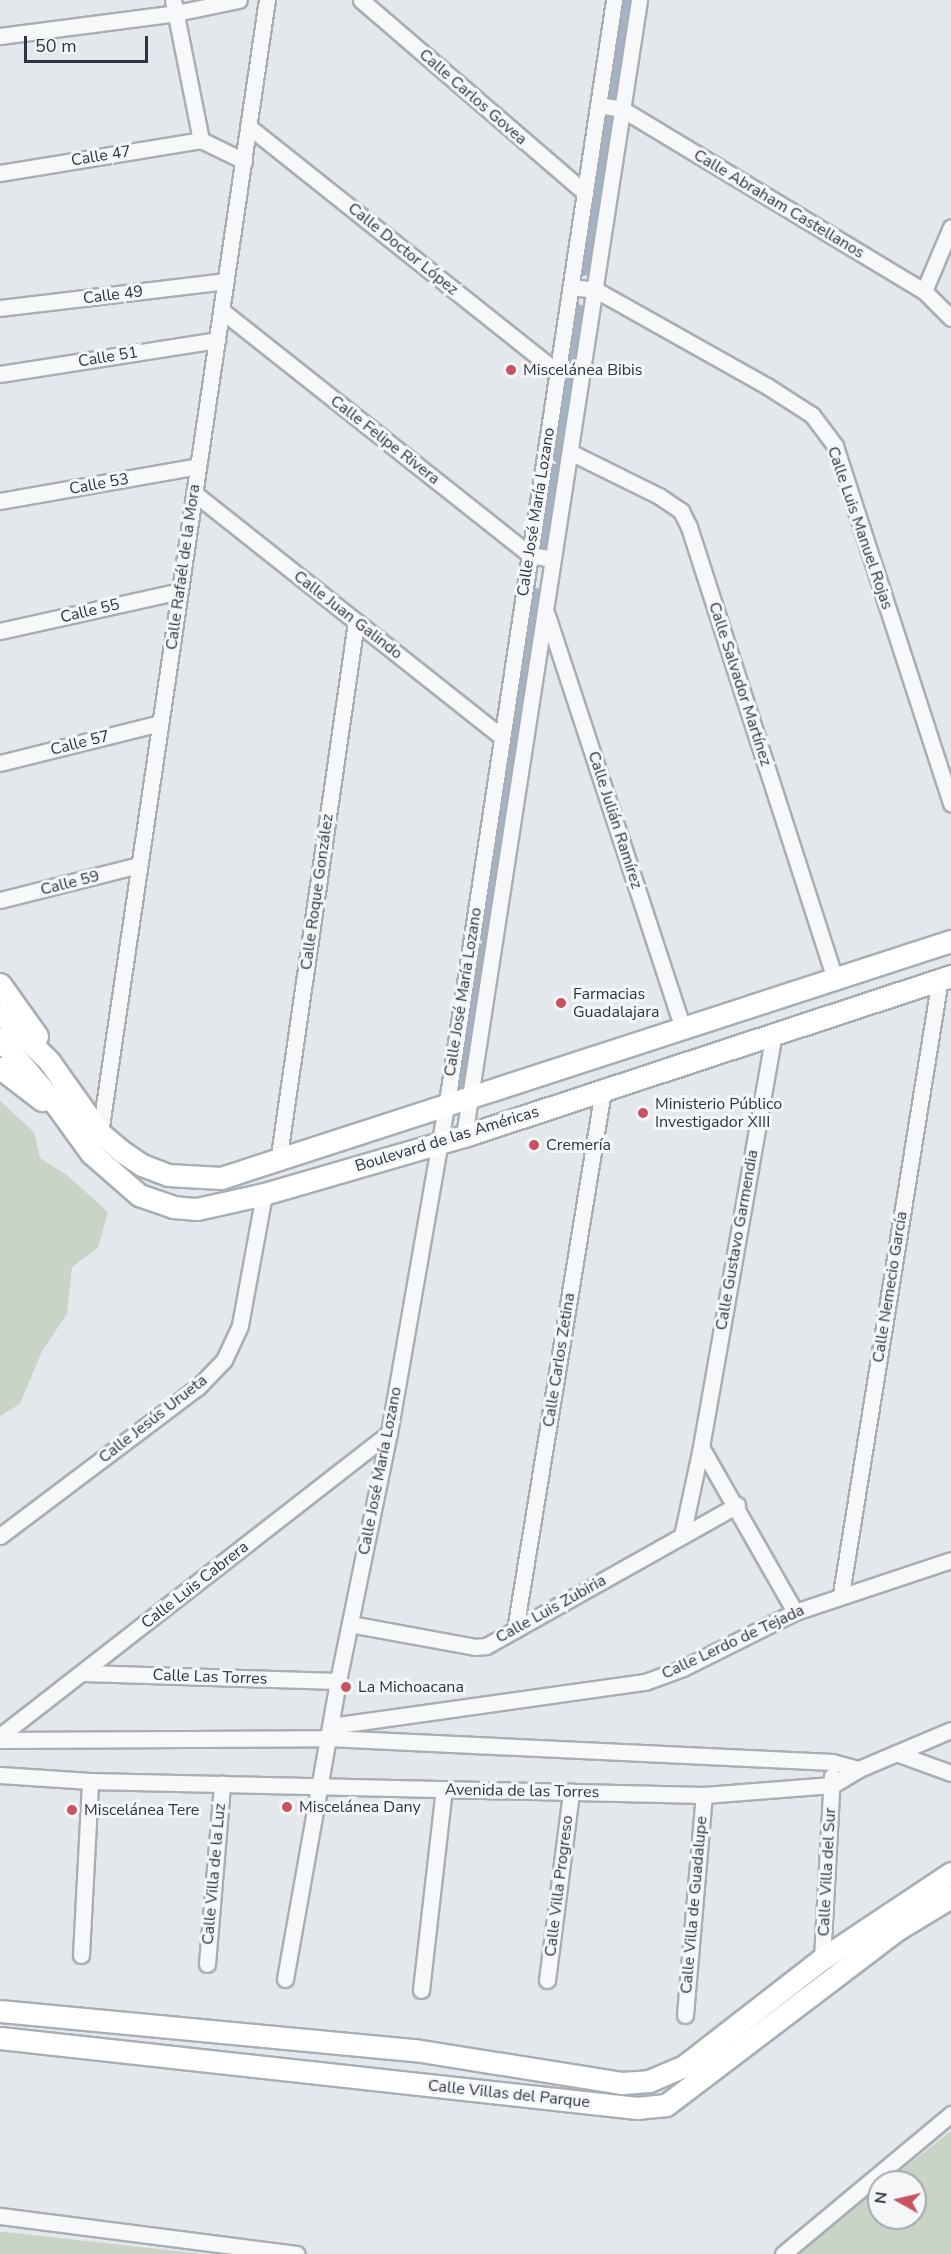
<!DOCTYPE html>
<html>
<head>
<meta charset="utf-8">
<style>
	body { margin:0 }
	#map { position:relative; width:951px; height:2254px; overflow:hidden; background:#e4e7eb; font-family:"Nunito Sans",sans-serif }
	div>[style] { position:absolute }
	.green>* { inset:0; background:#c9d4c6 }
	.canal>* { height:18px; margin:-9px; padding:0 9px; transform-origin:9px; border-radius:9px; background:#a2b3c8 }
	.roads { filter:drop-shadow(2px 0 #a9aeb5) drop-shadow(-2px 0 #a9aeb5) drop-shadow(0 2px #a9aeb5) drop-shadow(0 -2px #a9aeb5) }
	.street>* { height:15px; margin:-7.5px; padding:0 7.5px; transform-origin:7.5px; border-radius:7.5px; background:#f7f8f9 }
	.secondary>* { height:21px; margin:-10.5px; padding:0 10.5px; transform-origin:10.5px; border-radius:10.5px; background:#fff }
	.dots>* { width:16px; height:16px; translate:-50% -50%; box-sizing:border-box; border:3px solid #f4f6f8; border-radius:50% }
	span { translate:-50% -50%; white-space:nowrap; text-align:center; line-height:1.15; -webkit-text-stroke:6px #f4f6f8; paint-order:stroke }
	.street-label { font-size:16px; color:#2d3442 }
	.poi-label { font-size:16px; color:#2d3442 }
	.left { translate:0 -50%; text-align:left }
	.north { position:absolute; left:867px; top:2170px; width:60px; height:60px; box-sizing:border-box; background:#f4f6f8; border:2px solid #a4a8af; border-radius:50%; rotate:278deg; font-size:16px; font-weight:700; line-height:24px; text-align:center; color:#2d3442 }
	.north::after { content:''; display:block; margin:auto; width:21px; height:27px; background:#c6535f; clip-path:polygon(50% 0,100% 100%,50% 72%,0 100%) }
	.scale { position:absolute; left:24px; top:36px; width:124px; height:27px; box-sizing:border-box; border:3px solid #2d3442; border-top:0; padding-left:8px; font-size:18px; line-height:21px; white-space:nowrap; color:#2d3442; -webkit-text-stroke:4px #f4f6f8; paint-order:stroke }
</style>
</head>
<body>
<div id="map">
	<div class="green">
		<i style="clip-path:polygon(0 1101px,34px 1132px,40px 1158px,68px 1176px,108px 1212px,98px 1248px,72px 1267px,67px 1314px,42px 1351px,20px 1404px,0 1416px)"></i>
		<i style="clip-path:polygon(951px 2131px,951px 2254px,792px 2254px,879px 2187px,879px 2218px,915px 2218px,915px 2182px,886px 2182px)"></i>
		<i style="clip-path:polygon(0 2232px,6px 2232px,203px 2254px,0 2254px)"></i>
	</div>
	<div class="canal">
		<i style="left:583px;top:267px;width:271px;rotate:-80.6deg"></i>
		<i style="left:541px;top:546px;width:236px;rotate:-81.2deg"></i>
		<i style="left:462px;top:1083px;width:492px;rotate:-81.5deg"></i>
	</div>
	<div class="roads">
		<div class="street">
			<i style="left:173px;top:0;width:143px;rotate:78.7deg"></i>
			<i style="left:201px;top:140px;width:48px;rotate:26deg"></i>
			<i style="left:361px;top:0;width:296px;rotate:40.7deg"></i>
			<i style="left:0;top:36px;width:177px;rotate:-7.4deg"></i>
			<i style="left:176px;top:13px;width:64px;rotate:-11.7deg"></i>
			<i style="left:598px;top:105px;width:24px;rotate:9deg"></i>
			<i style="left:622px;top:109px;width:353px;rotate:31.1deg"></i>
			<i style="left:924px;top:291px;width:38px;rotate:45deg"></i>
			<i style="left:248px;top:126px;width:396px;rotate:38.5deg"></i>
			<i style="left:0;top:173px;width:204px;rotate:-9.3deg"></i>
			<i style="left:571px;top:287px;width:25px;rotate:7deg"></i>
			<i style="left:596px;top:290px;width:196px;rotate:29.3deg"></i>
			<i style="left:767px;top:386px;width:54px;rotate:32.8deg"></i>
			<i style="left:812px;top:415px;width:39px;rotate:53deg"></i>
			<i style="left:835px;top:446px;width:376px;rotate:72deg"></i>
			<i style="left:924px;top:291px;width:69px;rotate:-67.1deg"></i>
			<i style="left:0;top:308px;width:227px;rotate:-6.8deg"></i>
			<i style="left:221px;top:310px;width:394px;rotate:38.4deg"></i>
			<i style="left:530px;top:555px;width:23px;rotate:10deg"></i>
			<i style="left:0;top:374px;width:220px;rotate:-8.9deg"></i>
			<i style="left:570px;top:452px;width:99px;rotate:26.3deg"></i>
			<i style="left:659px;top:496px;width:27px;rotate:34deg"></i>
			<i style="left:681px;top:511px;width:18px;rotate:63deg"></i>
			<i style="left:689px;top:527px;width:475px;rotate:72.1deg"></i>
			<i style="left:194px;top:493px;width:393px;rotate:38.4deg"></i>
			<i style="left:0;top:501px;width:201px;rotate:-10deg"></i>
			<i style="left:547px;top:615px;width:435px;rotate:71.8deg"></i>
			<i style="left:0;top:631px;width:184px;rotate:-12.5deg"></i>
			<i style="left:0;top:763px;width:165px;rotate:-14deg"></i>
			<i style="left:0;top:900px;width:143px;rotate:-14.1deg"></i>
			<i style="left:100px;top:1133px;width:1145px;rotate:-81.62deg"></i>
			<i style="left:464px;top:1136px;width:1149px;rotate:-81.24deg"></i>
			<i style="left:278px;top:1162px;width:546px;rotate:-81.78deg"></i>
			<i style="left:701px;top:1447px;width:190px;rotate:60.3deg"></i>
			<i style="left:0;top:1536px;width:248px;rotate:-37deg"></i>
			<i style="left:198px;top:1387px;width:37px;rotate:-46deg"></i>
			<i style="left:224px;top:1360px;width:38px;rotate:-65deg"></i>
			<i style="left:240px;top:1325px;width:133px;rotate:-79.6deg"></i>
			<i style="left:682px;top:1536px;width:91px;rotate:-77.9deg"></i>
			<i style="left:701px;top:1447px;width:419px;rotate:-80deg"></i>
			<i style="left:841px;top:1594px;width:623px;rotate:-80.86deg"></i>
			<i style="left:350px;top:1624px;width:127px;rotate:10.4deg"></i>
			<i style="left:475px;top:1647px;width:11px;rotate:-5deg"></i>
			<i style="left:486px;top:1646px;width:288px;rotate:-29.3deg"></i>
			<i style="left:515px;top:1630px;width:547px;rotate:-80.74deg"></i>
			<i style="left:83px;top:1673px;width:255px;rotate:1.8deg"></i>
			<i style="left:331px;top:1726px;width:317px;rotate:-8deg"></i>
			<i style="left:645px;top:1682px;width:40px;rotate:-20.2deg"></i>
			<i style="left:683px;top:1668px;width:125px;rotate:-26.6deg"></i>
			<i style="left:795px;top:1612px;width:164px;rotate:-18.4deg"></i>
			<i style="left:0;top:1736px;width:493px;rotate:-37.9deg"></i>
			<i style="left:0;top:1740px;width:328px;rotate:-0.3deg"></i>
			<i style="left:328px;top:1738px;width:505px;rotate:2.73deg"></i>
			<i style="left:832px;top:1762px;width:28px;rotate:15deg"></i>
			<i style="left:859px;top:1769px;width:31px;rotate:149deg"></i>
			<i style="left:832px;top:1785px;width:128px;rotate:175.5deg"></i>
			<i style="left:704px;top:1795px;width:614px;rotate:-178.69deg"></i>
			<i style="left:90px;top:1781px;width:90px;rotate:-176.2deg"></i>
			<i style="left:896px;top:1753px;width:59px;rotate:20deg"></i>
			<i style="left:859px;top:1769px;width:100px;rotate:-23deg"></i>
			<i style="left:81px;top:1955px;width:174px;rotate:-87deg"></i>
			<i style="left:822px;top:1959px;width:183px;rotate:-86.9deg"></i>
			<i style="left:207px;top:1964px;width:181px;rotate:-85.2deg"></i>
			<i style="left:285px;top:1979px;width:303px;rotate:-79.9deg"></i>
			<i style="left:338px;top:1681px;width:253px;rotate:-78.4deg"></i>
			<i style="left:389px;top:1433px;width:349px;rotate:-80.1deg"></i>
			<i style="left:449px;top:1089px;width:1101px;rotate:-81.38deg"></i>
			<i style="left:547px;top:1980px;width:190px;rotate:-82.7deg"></i>
			<i style="left:421px;top:1990px;width:202px;rotate:-83.5deg"></i>
			<i style="left:685px;top:2015px;width:221px;rotate:-85.1deg"></i>
			<i style="left:0;top:2216px;width:299px;rotate:7.3deg"></i>
			<i style="left:783px;top:2254px;width:219px;rotate:-39.8deg"></i>
		</div>
		<div class="secondary">
			<i style="left:0;top:984px;width:64px;rotate:54.6deg"></i>
			<i style="left:0;top:1013px;width:69px;rotate:44.4deg"></i>
			<i style="left:49px;top:1061px;width:88px;rotate:54.7deg"></i>
			<i style="left:100px;top:1133px;width:31px;rotate:40deg"></i>
			<i style="left:124px;top:1153px;width:22px;rotate:34deg"></i>
			<i style="left:142px;top:1165px;width:28px;rotate:21deg"></i>
			<i style="left:168px;top:1175px;width:53px;rotate:3.2deg"></i>
			<i style="left:221px;top:1178px;width:768px;rotate:-17.99deg"></i>
			<i style="left:0;top:1039px;width:88px;rotate:49.6deg"></i>
			<i style="left:57px;top:1106px;width:58px;rotate:54.1deg"></i>
			<i style="left:91px;top:1153px;width:64px;rotate:41.2deg"></i>
			<i style="left:139px;top:1195px;width:36px;rotate:19deg"></i>
			<i style="left:173px;top:1207px;width:24px;rotate:5deg"></i>
			<i style="left:197px;top:1209px;width:69px;rotate:-12.6deg"></i>
			<i style="left:264px;top:1194px;width:208px;rotate:-16.2deg"></i>
			<i style="left:464px;top:1136px;width:513px;rotate:-18.19deg"></i>
			<i style="left:0;top:1068px;width:53px;rotate:37.3deg"></i>
			<i style="left:0;top:2011px;width:417px;rotate:5.4deg"></i>
			<i style="left:415px;top:2050px;width:210px;rotate:9.1deg"></i>
			<i style="left:622px;top:2083px;width:27px;rotate:-4deg"></i>
			<i style="left:649px;top:2081px;width:38px;rotate:-23deg"></i>
			<i style="left:684px;top:2066px;width:175px;rotate:-37.8deg"></i>
			<i style="left:822px;top:1959px;width:155px;rotate:-33.7deg"></i>
			<i style="left:0;top:2038px;width:641px;rotate:6.27deg"></i>
			<i style="left:637px;top:2108px;width:29px;rotate:-6deg"></i>
			<i style="left:666px;top:2105px;width:291px;rotate:-37.2deg"></i>
			<i style="left:898px;top:1929px;width:62px;rotate:-31.1deg"></i>
		</div>
	</div>
	<div class="dots">
		<i style="left:511px;top:370px;background:#c6535f"></i>
		<i style="left:561px;top:1003px;background:#c6535f"></i>
		<i style="left:643px;top:1113px;background:#c6535f"></i>
		<i style="left:534px;top:1145px;background:#c6535f"></i>
		<i style="left:346px;top:1687px;background:#c6535f"></i>
		<i style="left:287px;top:1807px;background:#c6535f"></i>
		<i style="left:72px;top:1810px;background:#c6535f"></i>
	</div>
	<div class="street-label">
		<span style="left:473px;top:97px;rotate:41deg">Calle Carlos Govea</span>
		<span style="left:101px;top:156px;rotate:-9deg">Calle 47</span>
		<span style="left:779px;top:204px;rotate:31deg">Calle Abraham Castellanos</span>
		<span style="left:403px;top:249px;rotate:39deg">Calle Doctor López</span>
		<span style="left:113px;top:295px;rotate:-7deg">Calle 49</span>
		<span style="left:108px;top:357px;rotate:-9deg">Calle 51</span>
		<span style="left:385px;top:440px;rotate:38deg">Calle Felipe Rivera</span>
		<span style="left:99px;top:484px;rotate:-10deg">Calle 53</span>
		<span style="left:536px;top:512px;rotate:-81deg">Calle José María Lozano</span>
		<span style="left:860px;top:528px;rotate:71deg">Calle Luis Manuel Rojas</span>
		<span style="left:183px;top:567px;rotate:-82deg">Calle Rafaél de la Mora</span>
		<span style="left:90px;top:611px;rotate:-13deg">Calle 55</span>
		<span style="left:348px;top:615px;rotate:38deg">Calle Juan Galindo</span>
		<span style="left:740px;top:684px;rotate:72deg">Calle Salvador Martínez</span>
		<span style="left:80px;top:743px;rotate:-14deg">Calle 57</span>
		<span style="left:615px;top:820px;rotate:72deg">Calle Julián Ramírez</span>
		<span style="left:70px;top:883px;rotate:-14deg">Calle 59</span>
		<span style="left:317px;top:892px;rotate:-82deg">Calle Roque González</span>
		<span style="left:463px;top:992px;rotate:-81deg">Calle José María Lozano</span>
		<span style="left:447px;top:1139px;rotate:-17deg">Boulevard de las Américas</span>
		<span style="left:737px;top:1240px;rotate:-80deg">Calle Gustavo Garmendia</span>
		<span style="left:890px;top:1287px;rotate:-81deg">Calle Nemecio García</span>
		<span style="left:559px;top:1360px;rotate:-81deg">Calle Carlos Zetina</span>
		<span style="left:153px;top:1419px;rotate:-38deg">Calle Jesús Urueta</span>
		<span style="left:380px;top:1471px;rotate:-79deg">Calle José María Lozano</span>
		<span style="left:195px;top:1585px;rotate:-38deg">Calle Luis Cabrera</span>
		<span style="left:551px;top:1609px;rotate:-29deg">Calle Luis Zubiria</span>
		<span style="left:733px;top:1642px;rotate:-25deg">Calle Lerdo de Tejada</span>
		<span style="left:210px;top:1677px;rotate:2deg">Calle Las Torres</span>
		<span style="left:522px;top:1791px;rotate:1deg">Avenida de las Torres</span>
		<span style="left:827px;top:1872px;rotate:-87deg">Calle Villa del Sur</span>
		<span style="left:214px;top:1874px;rotate:-85deg">Calle Villa de la Luz</span>
		<span style="left:559px;top:1886px;rotate:-83deg">Calle Villa Progreso</span>
		<span style="left:694px;top:1905px;rotate:-85deg">Calle Villa de Guadalupe</span>
		<span style="left:509px;top:2094px;rotate:6deg">Calle Villas del Parque</span>
	</div>
	<div class="poi-label">
		<span class="left" style="left:523px;top:370px">Miscelánea Bibis</span>
		<span class="left" style="left:573px;top:1003px">Farmacias<br>Guadalajara</span>
		<span class="left" style="left:655px;top:1113px">Ministerio Público<br>Investigador XIII</span>
		<span class="left" style="left:546px;top:1145px">Cremería</span>
		<span class="left" style="left:358px;top:1687px">La Michoacana</span>
		<span class="left" style="left:299px;top:1807px">Miscelánea Dany</span>
		<span class="left" style="left:84px;top:1810px">Miscelánea Tere</span>
	</div>
	<div class="north">N</div>
	<div class="scale">50 m</div>
</div>
</body>
</html>
